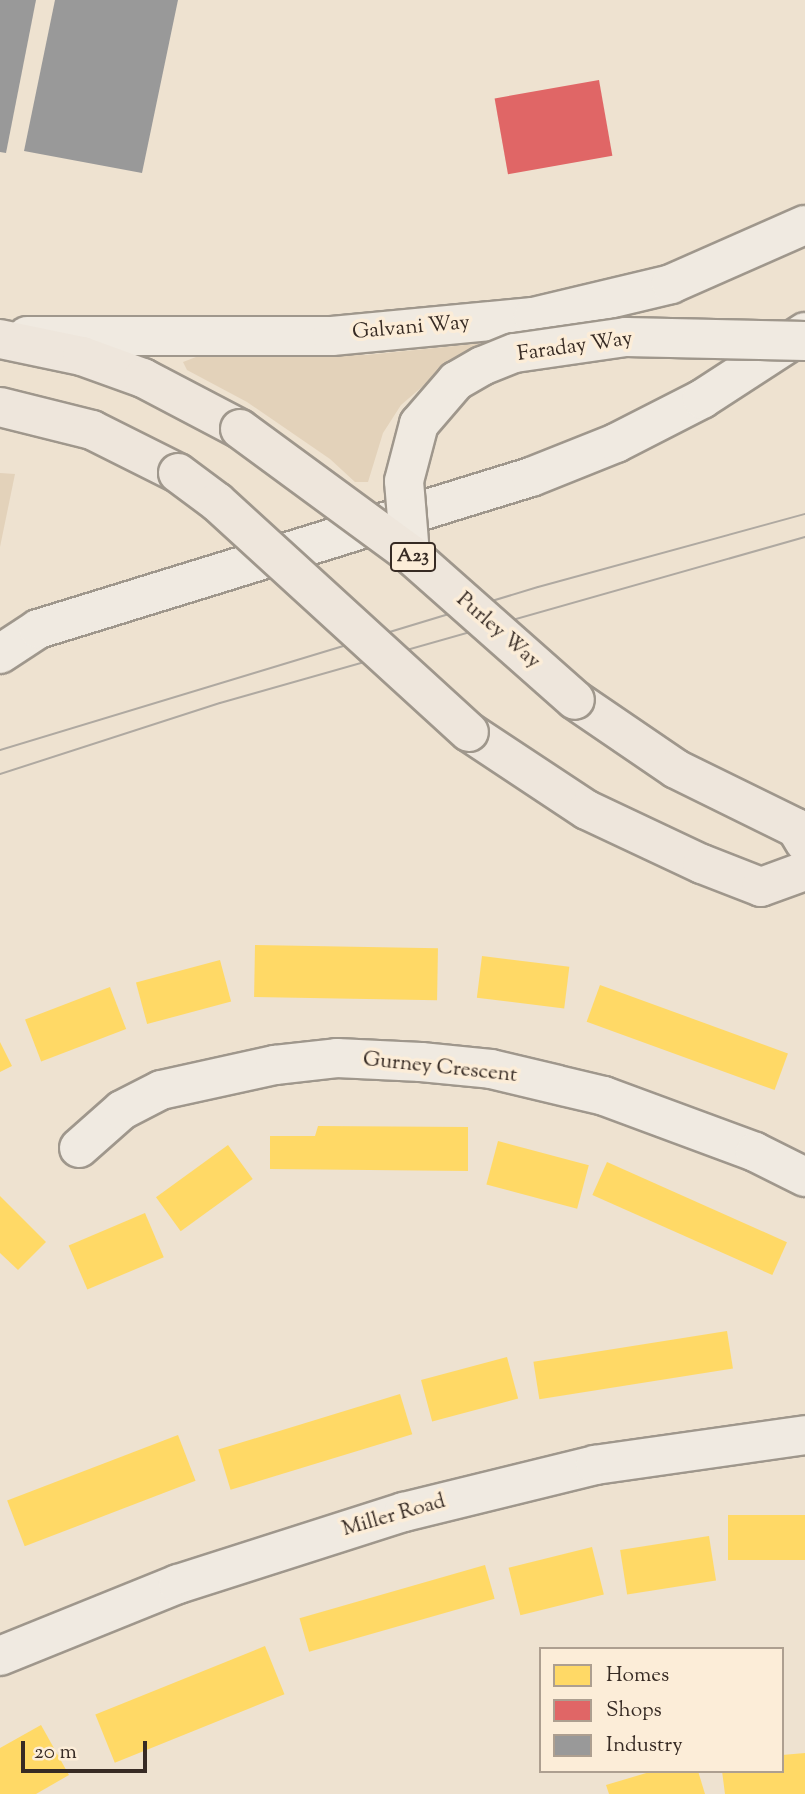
<!DOCTYPE html>
<html>
<head>
<meta charset="utf-8">
<style>
	body { margin:0 }
	#map { position:relative; width:805px; height:1794px; overflow:hidden; background:#eee2d0; font-family:"Sorts Mill Goudy",serif }
	div>[style] { position:absolute }
	.green>* { inset:0; background:#e3d2ba }
	.homes>* { inset:0; background:#ffd966; transform-origin:0 0 }
	.shops>* { inset:0; background:#e06666; transform-origin:0 0 }
	.industry>* { inset:0; background:#999 }
	.roads { filter:drop-shadow(2px 0 #9f978c) drop-shadow(-2px 0 #9f978c) drop-shadow(0 2px #9f978c) drop-shadow(0 -2px #9f978c) }
	.minor>* { height:38px; margin:-19px; padding:0 19px; transform-origin:19px; border-radius:19px; background:#f0eae1 }
	.highway>* { height:38px; margin:-19px; padding:0 19px; transform-origin:19px; border-radius:19px; background:#eee6dc }
	.tram>* { height:2px; margin:-1px; padding:0 1px; transform-origin:1px; border-radius:1px; background:#afa9a1 }
	.bridges { filter:drop-shadow(2px 0 #9f978c) drop-shadow(-2px 0 #9f978c) drop-shadow(0 2px #9f978c) drop-shadow(0 -2px #9f978c) }
	.minor-bridge>* { height:38px; margin:-19px; padding:0 19px; transform-origin:19px; border-radius:19px; background:#f0eae1 }
	.highway-bridge>* { height:38px; margin:-19px; padding:0 19px; transform-origin:19px; border-radius:19px; background:#eee6dc }
	span { translate:-50% -50%; white-space:nowrap; text-align:center; line-height:1.15; -webkit-text-stroke:7px #fcedd8; paint-order:stroke }
	.shield-label span { padding:2px 5px; background:#fcedd8; border:2px solid; border-radius:5px; -webkit-text-stroke-width:0 }
	.shield-label { font-size:19px; color:#372b24; font-weight:700 }
	.street-label { font-size:21px; color:#372b24 }
	.legend { position:absolute; left:539px; top:1647px; width:245px; height:126px; box-sizing:border-box; background:#fcedd8; border:2px solid #ad9f90; margin:0; padding:9px 12px; list-style:none; font-size:21px; color:#372b24 }
	.legend li { display:flex; align-items:center; gap:14px; height:35px }
	.legend b { width:35px; border:2px solid #ad9f90 }
	.scale { position:absolute; left:21px; top:1741px; width:126px; height:32px; box-sizing:border-box; border:4px solid #372b24; border-top:0; padding-left:9px; font-size:21px; line-height:24px; white-space:nowrap; color:#372b24; -webkit-text-stroke:5px #fcedd8; paint-order:stroke }
</style>
</head>
<body>
<div id="map">
	<div class="green">
		<i style="clip-path:polygon(494px 342px,458px 356px,401px 405px,383px 433px,368px 482px,355px 482px,330px 459px,247px 402px,187px 370px,183px 362px,196px 357px,366px 355px)"></i>
		<i style="clip-path:polygon(0 473px,15px 474px,0 547px)"></i>
	</div>
	<div class="homes">
		<i style="left:255px;top:945px;width:183px;height:52px;rotate:1deg"></i>
		<i style="left:482px;top:956px;width:88px;height:42px;rotate:7deg"></i>
		<i style="left:220px;top:960px;width:43px;height:87px;rotate:75deg"></i>
		<i style="left:600px;top:985px;width:200px;height:39px;rotate:20deg"></i>
		<i style="left:110px;top:987px;width:45px;height:91px;rotate:69deg"></i>
		<i style="clip-path:polygon(0 1042px,12px 1066px,0 1072px)"></i>
		<i style="clip-path:polygon(318px 1126px,468px 1127px,468px 1171px,270px 1169px,270px 1136px,315px 1136px)"></i>
		<i style="left:498px;top:1141px;width:94px;height:45px;rotate:15deg"></i>
		<i style="left:228px;top:1145px;width:42px;height:89px;rotate:54deg"></i>
		<i style="left:607px;top:1162px;width:197px;height:36px;rotate:24deg"></i>
		<i style="clip-path:polygon(0 1196px,46px 1242px,18px 1270px,0 1253px)"></i>
		<i style="left:145px;top:1213px;width:48px;height:83px;rotate:67deg"></i>
		<i style="left:727px;top:1331px;width:38px;height:196px;rotate:81deg"></i>
		<i style="left:507px;top:1357px;width:43px;height:89px;rotate:75deg"></i>
		<i style="left:400px;top:1394px;width:42px;height:190px;rotate:73deg"></i>
		<i style="left:178px;top:1435px;width:49px;height:183px;rotate:69deg"></i>
		<i style="left:805px;top:1515px;width:45px;height:77px;rotate:90deg"></i>
		<i style="left:709px;top:1536px;width:45px;height:90px;rotate:81deg"></i>
		<i style="left:592px;top:1547px;width:49px;height:86px;rotate:76deg"></i>
		<i style="left:485px;top:1565px;width:35px;height:193px;rotate:74deg"></i>
		<i style="left:265px;top:1646px;width:52px;height:183px;rotate:68deg"></i>
		<i style="clip-path:polygon(41px 1725px,69px 1775px,36px 1794px,0 1794px,0 1748px)"></i>
		<i style="clip-path:polygon(805px 1753px,805px 1794px,725px 1794px,722px 1771px,782px 1771px,782px 1755px)"></i>
		<i style="clip-path:polygon(653px 1771px,698px 1771px,705px 1794px,609px 1794px,606px 1785px)"></i>
	</div>
	<div class="shops">
		<i style="left:599px;top:80px;width:77px;height:106px;rotate:80deg"></i>
	</div>
	<div class="industry">
		<i style="clip-path:polygon(0 0,36px 0,6px 153px,0 152px)"></i>
		<i style="clip-path:polygon(55px 0,178px 0,142px 173px,24px 151px)"></i>
	</div>
	<div class="roads">
		<div class="minor">
			<i style="left:27px;top:336px;width:305px"></i>
			<i style="left:332px;top:336px;width:202px;rotate:-5.4deg"></i>
			<i style="left:533px;top:317px;width:142px;rotate:-13.4deg"></i>
			<i style="left:671px;top:284px;width:146px;rotate:-23.8deg"></i>
			<i style="left:0;top:654px;width:45px;rotate:-33.3deg"></i>
			<i style="left:38px;top:629px;width:516px;rotate:-17.14deg"></i>
			<i style="left:531px;top:477px;width:92px;rotate:-21.8deg"></i>
			<i style="left:616px;top:443px;width:97px;rotate:-27.1deg"></i>
			<i style="left:702px;top:399px;width:123px;rotate:-33deg"></i>
			<i style="left:79px;top:1148px;width:57px;rotate:-41.5deg"></i>
			<i style="left:122px;top:1110px;width:44px;rotate:-27.1deg"></i>
			<i style="left:161px;top:1090px;width:117px;rotate:-12.4deg"></i>
			<i style="left:275px;top:1065px;width:62px;rotate:-6.4deg"></i>
			<i style="left:337px;top:1058px;width:84px;rotate:2.7deg"></i>
			<i style="left:421px;top:1062px;width:70px;rotate:5.7deg"></i>
			<i style="left:491px;top:1069px;width:116px;rotate:13.4deg"></i>
			<i style="left:604px;top:1096px;width:161px;rotate:20.3deg"></i>
			<i style="left:755px;top:1152px;width:56px;rotate:26.6deg"></i>
			<i style="left:0;top:1656px;width:192px;rotate:-22deg"></i>
			<i style="left:178px;top:1584px;width:237px;rotate:-17.7deg"></i>
			<i style="left:404px;top:1512px;width:197px;rotate:-13.8deg"></i>
			<i style="left:595px;top:1465px;width:212px;rotate:-8.1deg"></i>
		</div>
		<div class="highway">
			<i style="left:0;top:339px;width:84px;rotate:11.7deg"></i>
			<i style="left:82px;top:356px;width:65px;rotate:19.8deg"></i>
			<i style="left:143px;top:378px;width:110px;rotate:27.7deg"></i>
			<i style="left:0;top:407px;width:95px;rotate:14deg"></i>
			<i style="left:92px;top:430px;width:96px;rotate:26.6deg"></i>
			<i style="left:575px;top:700px;width:122px;rotate:34.3deg"></i>
			<i style="left:676px;top:769px;width:134px;rotate:26.2deg"></i>
			<i style="left:796px;top:828px;width:17px;rotate:59deg"></i>
			<i style="left:469px;top:732px;width:141px;rotate:33.5deg"></i>
			<i style="left:587px;top:810px;width:127px;rotate:25.2deg"></i>
			<i style="left:702px;top:864px;width:63px;rotate:21.3deg"></i>
			<i style="left:761px;top:887px;width:47px;rotate:-20deg"></i>
		</div>
	</div>
	<div class="tram">
		<i style="left:0;top:750px;width:562px;rotate:-16.86deg"></i>
		<i style="left:538px;top:587px;width:277px;rotate:-15.3deg"></i>
		<i style="left:0;top:774px;width:231px;rotate:-17.9deg"></i>
		<i style="left:220px;top:703px;width:608px;rotate:-15.84deg"></i>
	</div>
	<div class="bridges">
		<div class="minor-bridge">
			<i style="left:410px;top:554px;width:73px;rotate:-94.7deg"></i>
			<i style="left:404px;top:481px;width:59px;rotate:-75.3deg"></i>
			<i style="left:419px;top:424px;width:57px;rotate:-49.3deg"></i>
			<i style="left:456px;top:381px;width:30px;rotate:-30deg"></i>
			<i style="left:482px;top:366px;width:35px;rotate:-22deg"></i>
			<i style="left:515px;top:353px;width:112px;rotate:-8.2deg"></i>
			<i style="left:626px;top:337px;width:179px;rotate:1.3deg"></i>
		</div>
		<div class="highway-bridge">
			<i style="left:240px;top:429px;width:211px;rotate:36.3deg"></i>
			<i style="left:410px;top:554px;width:220px;rotate:41.5deg"></i>
			<i style="left:178px;top:473px;width:49px;rotate:36.6deg"></i>
			<i style="left:217px;top:502px;width:341px;rotate:42.4deg"></i>
		</div>
	</div>
	<div class="shield-label">
		<span style="left:413px;top:557px">A23</span>
	</div>
	<div class="street-label">
		<span style="left:411px;top:328px;rotate:-5deg">Galvani Way</span>
		<span style="left:575px;top:347px;rotate:-8deg">Faraday Way</span>
		<span style="left:498px;top:631px;rotate:41deg">Purley Way</span>
		<span style="left:440px;top:1068px;rotate:6deg">Gurney Crescent</span>
		<span style="left:394px;top:1516px;rotate:-16deg">Miller Road</span>
	</div>
	<ul class="legend">
	<li><b style="height:19px;background:#ffd966"></b>Homes</li>
	<li><b style="height:19px;background:#e06666"></b>Shops</li>
	<li><b style="height:19px;background:#999"></b>Industry</li>
	</ul>
	<div class="scale">20 m</div>
</div>
</body>
</html>
